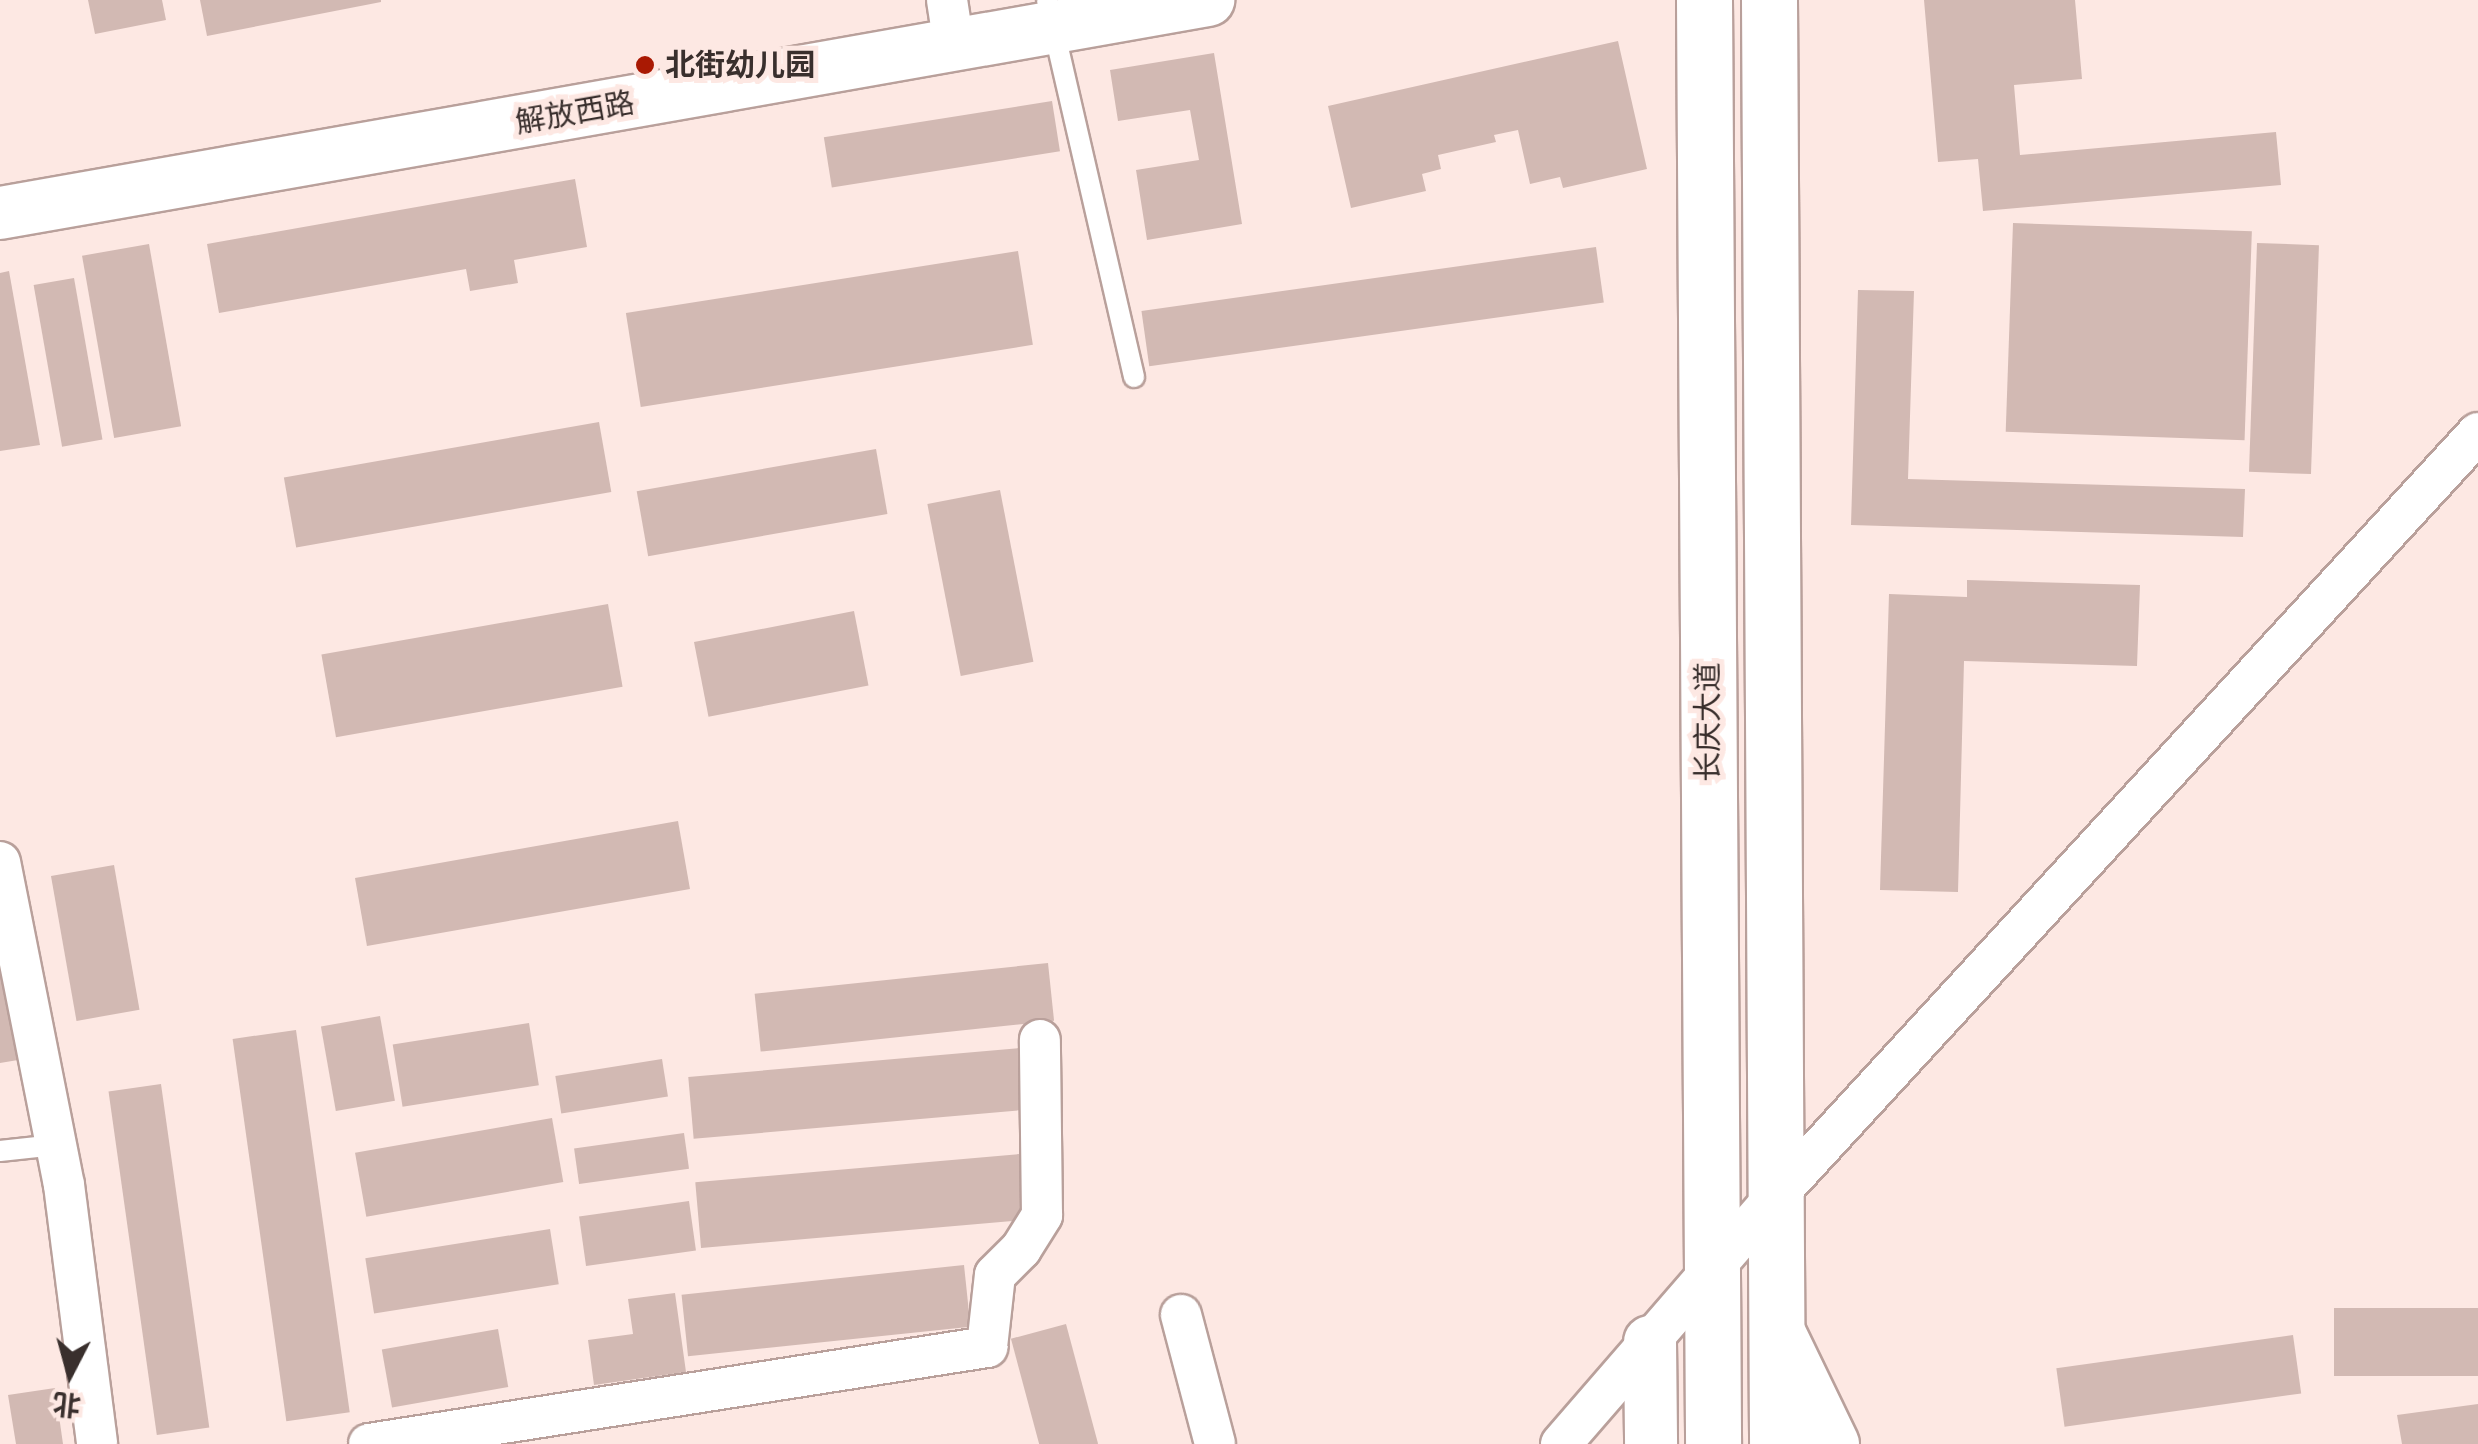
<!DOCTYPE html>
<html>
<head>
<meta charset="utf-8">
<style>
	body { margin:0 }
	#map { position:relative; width:2478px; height:1444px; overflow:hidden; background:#fde8e3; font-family:Roboto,"Noto Sans SC",sans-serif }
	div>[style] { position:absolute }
	.building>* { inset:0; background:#d2b9b3; transform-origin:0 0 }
	.roads { filter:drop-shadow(2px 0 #b9a09b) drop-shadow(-2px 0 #b9a09b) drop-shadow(0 2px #b9a09b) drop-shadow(0 -2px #b9a09b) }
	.service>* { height:20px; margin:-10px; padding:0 10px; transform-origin:10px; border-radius:10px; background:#fff }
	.minor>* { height:40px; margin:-20px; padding:0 20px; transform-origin:20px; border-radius:20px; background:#fff }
	.tertiary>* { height:52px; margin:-26px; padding:0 26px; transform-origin:26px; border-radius:26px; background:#fff }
	.secondary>* { height:55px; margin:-27.5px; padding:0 27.5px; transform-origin:27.5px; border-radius:27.5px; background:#fff }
	.dots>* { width:28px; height:28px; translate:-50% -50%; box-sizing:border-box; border:5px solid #fde8e3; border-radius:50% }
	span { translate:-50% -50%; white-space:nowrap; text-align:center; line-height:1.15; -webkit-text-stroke:10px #fde8e3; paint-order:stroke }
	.poi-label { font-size:30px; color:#392f2d; font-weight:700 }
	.left { translate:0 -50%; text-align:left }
	.street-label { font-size:30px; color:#392f2d }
	.north { position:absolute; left:20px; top:1324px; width:100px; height:100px; -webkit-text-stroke:8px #fde8e3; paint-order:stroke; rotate:186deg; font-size:28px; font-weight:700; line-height:40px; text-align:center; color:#392f2d }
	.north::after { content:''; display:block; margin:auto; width:35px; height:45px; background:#392f2d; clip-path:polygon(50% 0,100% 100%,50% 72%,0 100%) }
</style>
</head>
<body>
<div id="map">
	<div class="building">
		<i style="clip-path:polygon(88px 0,162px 0,166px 20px,95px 34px)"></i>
		<i style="clip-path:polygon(200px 0,381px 0,381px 2px,207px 36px)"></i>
		<i style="clip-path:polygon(1924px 0,2075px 0,2082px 79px,2014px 85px,2020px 155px,2276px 132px,2281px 185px,1983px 211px,1978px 159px,1938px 162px)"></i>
		<i style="clip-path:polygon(1618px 41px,1647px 169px,1563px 188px,1560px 177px,1530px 184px,1518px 130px,1494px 135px,1496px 142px,1438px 155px,1441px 169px,1422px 174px,1426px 191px,1351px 208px,1328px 106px)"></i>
		<i style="clip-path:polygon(1214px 53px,1242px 224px,1147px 240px,1136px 170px,1199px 160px,1190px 110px,1118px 121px,1110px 70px)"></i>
		<i style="left:1052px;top:101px;width:51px;height:231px;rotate:81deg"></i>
		<i style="clip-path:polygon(575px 179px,587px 247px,514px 260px,518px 283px,470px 291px,466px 269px,219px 313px,207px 244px)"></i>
		<i style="left:2013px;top:223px;width:239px;height:209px;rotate:2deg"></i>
		<i style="left:2257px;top:243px;width:62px;height:229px;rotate:2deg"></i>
		<i style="left:149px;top:244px;width:185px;height:68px;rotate:80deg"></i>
		<i style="left:1596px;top:247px;width:56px;height:459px;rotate:82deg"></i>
		<i style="left:1018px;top:251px;width:95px;height:397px;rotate:81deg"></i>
		<i style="clip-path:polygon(9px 271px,40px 445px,0 451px,0 273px)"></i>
		<i style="left:74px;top:278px;width:164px;height:41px;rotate:80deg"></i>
		<i style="clip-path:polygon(1858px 290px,1914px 291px,1908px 479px,2245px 489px,2243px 537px,1851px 525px)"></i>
		<i style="left:599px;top:422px;width:71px;height:320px;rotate:80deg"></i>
		<i style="left:876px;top:449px;width:66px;height:243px;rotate:80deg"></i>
		<i style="left:1000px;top:490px;width:175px;height:74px;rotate:79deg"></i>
		<i style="clip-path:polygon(1967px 580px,2140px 585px,2137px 666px,1964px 661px,1958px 892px,1880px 890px,1889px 594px,1967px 597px)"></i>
		<i style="left:608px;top:604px;width:84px;height:291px;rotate:80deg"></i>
		<i style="left:854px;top:611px;width:76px;height:163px;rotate:79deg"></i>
		<i style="left:678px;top:821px;width:69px;height:328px;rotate:80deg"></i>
		<i style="left:114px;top:865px;width:147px;height:64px;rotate:80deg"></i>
		<i style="clip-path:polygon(0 950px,18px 1060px,0 1063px)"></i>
		<i style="left:1048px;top:963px;width:58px;height:295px;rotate:84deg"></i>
		<i style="left:380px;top:1016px;width:86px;height:60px;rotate:80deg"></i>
		<i style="left:529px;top:1023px;width:63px;height:138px;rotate:81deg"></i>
		<i style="left:296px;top:1030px;width:386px;height:64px;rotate:82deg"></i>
		<i style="left:1020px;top:1048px;width:62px;height:333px;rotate:85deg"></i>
		<i style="left:662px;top:1059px;width:38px;height:108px;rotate:81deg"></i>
		<i style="left:161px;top:1084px;width:347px;height:53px;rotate:82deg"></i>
		<i style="left:552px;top:1118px;width:65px;height:200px;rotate:80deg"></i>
		<i style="left:684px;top:1133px;width:36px;height:111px;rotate:82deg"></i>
		<i style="left:1031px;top:1153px;width:66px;height:337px;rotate:85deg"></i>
		<i style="left:689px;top:1201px;width:50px;height:111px;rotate:82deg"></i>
		<i style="left:550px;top:1229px;width:56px;height:187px;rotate:81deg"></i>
		<i style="left:964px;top:1265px;width:62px;height:284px;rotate:84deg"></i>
		<i style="clip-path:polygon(675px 1293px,686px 1372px,594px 1385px,588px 1340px,633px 1334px,628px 1299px)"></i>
		<i style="left:2478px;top:1308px;width:68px;height:144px;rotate:90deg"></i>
		<i style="left:1066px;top:1324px;width:124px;height:57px;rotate:75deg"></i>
		<i style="left:498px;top:1329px;width:59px;height:118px;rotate:80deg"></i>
		<i style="left:2293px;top:1335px;width:59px;height:239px;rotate:82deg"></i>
		<i style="clip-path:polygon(55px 1388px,63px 1444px,16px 1444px,8px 1395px)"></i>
		<i style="clip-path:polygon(2478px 1404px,2478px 1444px,2402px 1444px,2397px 1415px)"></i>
	</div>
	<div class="roads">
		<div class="service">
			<i style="left:1047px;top:0;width:387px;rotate:77deg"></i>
			<i style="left:0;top:1151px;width:56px;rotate:-6.1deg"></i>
		</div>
		<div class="minor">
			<i style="left:947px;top:0;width:47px;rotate:81.3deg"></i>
			<i style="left:0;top:862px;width:329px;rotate:78.8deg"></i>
			<i style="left:64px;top:1185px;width:261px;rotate:82.7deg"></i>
			<i style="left:1181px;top:1315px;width:133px;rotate:75.2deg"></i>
			<i style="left:369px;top:1444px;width:626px;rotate:-8.92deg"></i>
			<i style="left:987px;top:1347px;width:72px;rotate:-83.7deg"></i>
			<i style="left:995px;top:1275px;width:37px;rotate:-45deg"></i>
			<i style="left:1021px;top:1249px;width:40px;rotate:-58deg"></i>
			<i style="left:1042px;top:1215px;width:175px;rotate:-90.7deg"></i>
			<i style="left:1561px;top:1444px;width:327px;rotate:-49.1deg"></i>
			<i style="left:1775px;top:1197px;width:1038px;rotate:-47.38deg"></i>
		</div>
		<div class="tertiary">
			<i style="left:0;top:213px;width:1227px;rotate:-10deg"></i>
			<i style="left:1776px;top:1326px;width:131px;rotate:64.2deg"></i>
			<i style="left:1650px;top:1342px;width:102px;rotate:89.4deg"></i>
		</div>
		<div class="secondary">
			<i style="left:1704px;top:0;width:1444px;rotate:89.64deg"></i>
			<i style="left:1769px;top:0;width:1444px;rotate:89.68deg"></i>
		</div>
	</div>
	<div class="dots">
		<i style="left:645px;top:65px;background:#a91903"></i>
	</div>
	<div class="poi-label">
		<span class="left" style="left:665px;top:65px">北街幼儿园</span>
	</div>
	<div class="street-label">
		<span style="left:575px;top:113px;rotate:-10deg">解放西路</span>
		<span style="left:1708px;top:722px;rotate:-90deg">长庆大道</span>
	</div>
	<div class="north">北</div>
</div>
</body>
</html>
